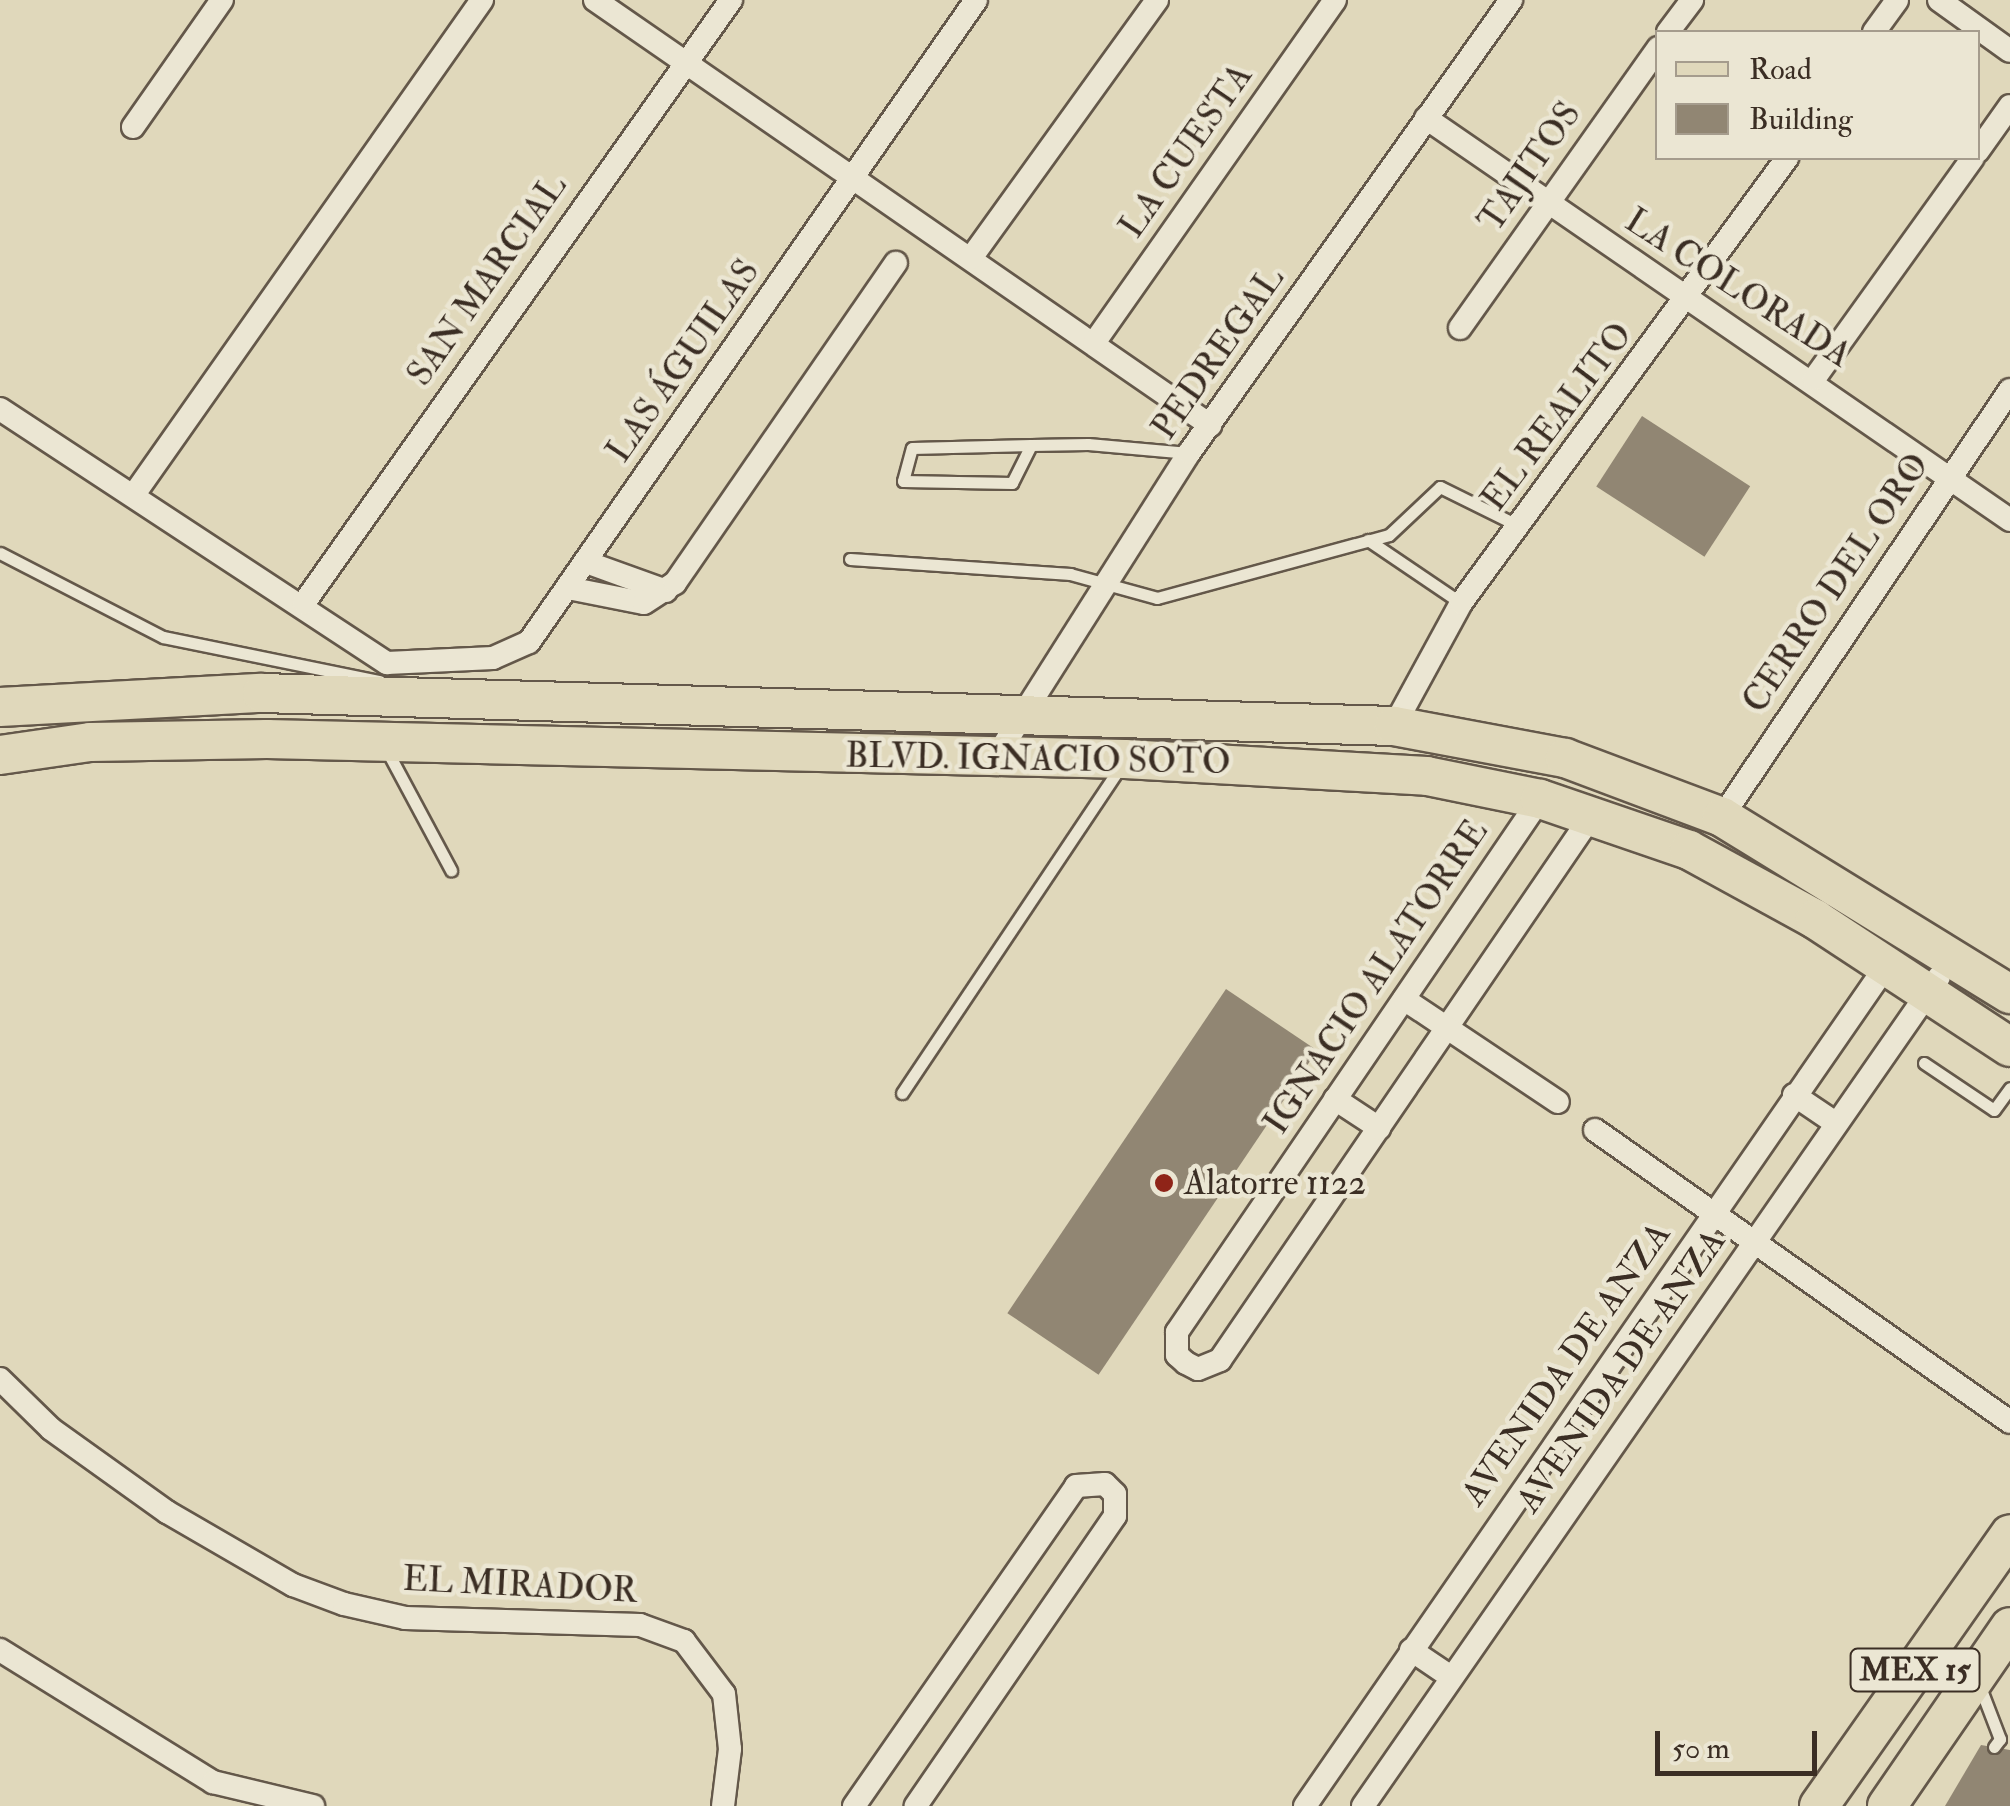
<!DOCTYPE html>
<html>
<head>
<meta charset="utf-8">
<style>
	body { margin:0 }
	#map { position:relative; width:2010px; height:1806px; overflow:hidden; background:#e0d8bb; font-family:"IM FELL Double Pica",serif }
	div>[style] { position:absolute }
	.building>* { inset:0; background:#918673; transform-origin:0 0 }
	.roads { filter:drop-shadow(2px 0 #64584a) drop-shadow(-2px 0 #64584a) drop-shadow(0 2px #64584a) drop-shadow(0 -2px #64584a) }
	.service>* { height:11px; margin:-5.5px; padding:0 5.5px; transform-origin:5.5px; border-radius:5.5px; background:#ebe6d3 }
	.minor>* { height:22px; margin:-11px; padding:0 11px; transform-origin:11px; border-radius:11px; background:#ebe6d3 }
	.primary>* { height:38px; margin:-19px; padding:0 19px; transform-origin:19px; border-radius:19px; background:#e0d8bb }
	.dots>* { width:28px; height:28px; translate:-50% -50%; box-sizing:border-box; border:5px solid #ebe6d3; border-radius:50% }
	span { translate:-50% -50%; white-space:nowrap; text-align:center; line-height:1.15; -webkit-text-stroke:9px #ebe6d3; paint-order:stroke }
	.shield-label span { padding:2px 8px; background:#ebe6d3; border:2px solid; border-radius:8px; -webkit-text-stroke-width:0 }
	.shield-label { font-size:32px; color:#3b2e24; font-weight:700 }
	.street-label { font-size:35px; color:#3b2e24 }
	.poi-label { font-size:35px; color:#3b2e24 }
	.left { translate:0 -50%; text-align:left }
	.legend { position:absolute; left:1655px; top:30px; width:325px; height:130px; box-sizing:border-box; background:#ebe6d3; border:2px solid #a59c8d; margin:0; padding:12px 18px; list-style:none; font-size:30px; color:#3b2e24 }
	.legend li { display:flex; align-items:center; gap:20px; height:50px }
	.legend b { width:50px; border:2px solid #a59c8d }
	.scale { position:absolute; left:1655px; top:1731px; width:162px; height:45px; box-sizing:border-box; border:5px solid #3b2e24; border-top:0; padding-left:12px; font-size:30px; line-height:35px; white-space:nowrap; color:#3b2e24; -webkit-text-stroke:8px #ebe6d3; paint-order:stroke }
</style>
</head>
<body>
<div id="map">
	<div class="building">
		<i style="left:1642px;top:416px;width:129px;height:84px;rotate:33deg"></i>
		<i style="left:1226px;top:989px;width:110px;height:391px;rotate:34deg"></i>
		<i style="clip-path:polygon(1981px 1745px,2010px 1750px,2010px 1806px,1945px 1806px)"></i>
	</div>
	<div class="roads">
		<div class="service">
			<i style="left:1031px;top:445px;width:42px;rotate:116.6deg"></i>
			<i style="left:1012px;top:483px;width:109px;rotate:-178.9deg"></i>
			<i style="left:903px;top:481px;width:34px;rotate:-75deg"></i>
			<i style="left:912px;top:448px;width:119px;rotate:-1.4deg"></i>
			<i style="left:1031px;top:445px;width:57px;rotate:-1deg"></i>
			<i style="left:1088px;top:444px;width:101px;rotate:5.1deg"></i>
			<i style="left:1368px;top:540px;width:112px;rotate:34.1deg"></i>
			<i style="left:0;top:553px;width:183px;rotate:27.3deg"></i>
			<i style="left:163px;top:637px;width:221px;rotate:11.5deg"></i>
			<i style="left:850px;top:559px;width:221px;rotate:3.9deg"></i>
			<i style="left:1070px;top:574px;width:90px;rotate:15.4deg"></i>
			<i style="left:1157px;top:598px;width:240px;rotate:-15.2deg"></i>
			<i style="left:1389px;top:535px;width:70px;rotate:-43.3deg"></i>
			<i style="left:1440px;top:487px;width:88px;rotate:26.3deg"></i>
			<i style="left:385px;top:747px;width:140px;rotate:61.8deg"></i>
			<i style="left:1924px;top:1063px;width:84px;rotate:33.9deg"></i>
			<i style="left:1994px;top:1110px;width:27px;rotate:-54deg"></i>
			<i style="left:902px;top:1093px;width:392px;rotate:-56.2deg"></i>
			<i style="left:1980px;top:1687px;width:56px;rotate:69deg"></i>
			<i style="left:2000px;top:1739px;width:10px;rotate:127deg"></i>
		</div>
		<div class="minor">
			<i style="left:595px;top:0;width:748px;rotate:34.65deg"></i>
			<i style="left:1939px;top:0;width:87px;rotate:35.7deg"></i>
			<i style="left:1668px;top:32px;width:40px;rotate:-53deg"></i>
			<i style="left:1874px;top:32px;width:39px;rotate:-54deg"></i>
			<i style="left:1426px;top:118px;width:709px;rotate:34.54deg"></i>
			<i style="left:133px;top:127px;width:155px;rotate:-55deg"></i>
			<i style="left:1978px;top:151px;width:55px;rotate:-54.6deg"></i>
			<i style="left:971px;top:258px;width:318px;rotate:-54.2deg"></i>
			<i style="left:1460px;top:328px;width:343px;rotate:-54.7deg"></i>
			<i style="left:1094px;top:343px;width:419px;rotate:-54.9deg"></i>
			<i style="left:1814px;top:379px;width:272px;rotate:-54.3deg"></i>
			<i style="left:0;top:409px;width:463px;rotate:33.3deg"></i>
			<i style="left:135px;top:493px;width:603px;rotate:-54.86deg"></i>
			<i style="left:586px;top:562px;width:85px;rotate:19.9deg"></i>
			<i style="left:568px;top:588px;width:77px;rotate:11.2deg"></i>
			<i style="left:644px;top:603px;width:37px;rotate:-33deg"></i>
			<i style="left:675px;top:583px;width:389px;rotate:-55.4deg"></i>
			<i style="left:304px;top:603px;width:739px;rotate:-54.7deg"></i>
			<i style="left:387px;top:663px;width:106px;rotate:-2.7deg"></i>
			<i style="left:493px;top:658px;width:39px;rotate:-24deg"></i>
			<i style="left:529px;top:642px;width:782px;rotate:-55.15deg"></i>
			<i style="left:1394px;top:726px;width:140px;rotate:-61.4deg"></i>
			<i style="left:1461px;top:603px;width:552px;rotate:-53.77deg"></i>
			<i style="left:996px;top:757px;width:360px;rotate:-57.6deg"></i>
			<i style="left:1189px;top:453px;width:556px;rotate:-54.59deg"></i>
			<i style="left:1540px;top:799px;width:645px;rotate:124.26deg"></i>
			<i style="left:1177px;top:1332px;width:23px;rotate:90deg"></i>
			<i style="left:1177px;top:1355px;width:12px;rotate:42deg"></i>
			<i style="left:1186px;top:1363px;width:13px;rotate:27deg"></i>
			<i style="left:1198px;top:1369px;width:24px;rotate:-22deg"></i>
			<i style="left:1220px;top:1360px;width:660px;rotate:-55.68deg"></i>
			<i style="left:1722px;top:817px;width:515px;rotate:-56deg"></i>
			<i style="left:1404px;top:999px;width:185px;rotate:33.8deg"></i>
			<i style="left:1794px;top:1095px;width:48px;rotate:34deg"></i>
			<i style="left:1335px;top:1099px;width:53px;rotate:33.4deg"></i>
			<i style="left:1595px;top:1130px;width:507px;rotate:35.13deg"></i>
			<i style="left:0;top:1379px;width:71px;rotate:44.4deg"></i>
			<i style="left:51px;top:1429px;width:143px;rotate:35.6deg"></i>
			<i style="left:167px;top:1512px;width:146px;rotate:30.1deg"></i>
			<i style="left:293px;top:1585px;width:54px;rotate:20.4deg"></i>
			<i style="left:344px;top:1604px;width:63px;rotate:12.9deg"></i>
			<i style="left:405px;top:1618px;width:235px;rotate:1.7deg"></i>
			<i style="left:640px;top:1625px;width:47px;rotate:20deg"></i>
			<i style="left:684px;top:1641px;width:66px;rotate:53deg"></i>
			<i style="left:724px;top:1694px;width:55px;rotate:83.8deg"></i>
			<i style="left:730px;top:1749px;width:57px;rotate:97deg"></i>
			<i style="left:0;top:1650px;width:251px;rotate:31.8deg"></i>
			<i style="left:213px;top:1782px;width:103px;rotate:13.5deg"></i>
			<i style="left:1411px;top:1650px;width:48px;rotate:34deg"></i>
			<i style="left:854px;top:1806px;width:389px;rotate:-55.2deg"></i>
			<i style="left:1076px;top:1486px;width:29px;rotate:-4deg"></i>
			<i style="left:1105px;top:1484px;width:14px;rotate:45deg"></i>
			<i style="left:1115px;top:1494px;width:22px;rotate:90deg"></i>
			<i style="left:1115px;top:1516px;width:352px;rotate:124.5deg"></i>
			<i style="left:1305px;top:1806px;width:1025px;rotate:-55.33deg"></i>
			<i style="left:1363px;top:1806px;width:1009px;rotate:-55.21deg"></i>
		</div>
		<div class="primary">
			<i style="left:0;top:707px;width:262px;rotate:-3.1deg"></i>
			<i style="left:262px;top:693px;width:1132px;rotate:1.67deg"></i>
			<i style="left:1394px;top:726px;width:174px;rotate:10.6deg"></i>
			<i style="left:1565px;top:758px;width:168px;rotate:20.6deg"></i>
			<i style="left:1722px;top:817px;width:338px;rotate:31.6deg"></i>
			<i style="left:0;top:755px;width:91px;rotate:-8.2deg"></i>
			<i style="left:90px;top:742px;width:177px;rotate:-1deg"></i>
			<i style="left:267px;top:739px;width:858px;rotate:1.34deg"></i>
			<i style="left:1125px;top:759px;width:302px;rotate:3.2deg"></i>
			<i style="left:1427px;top:776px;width:115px;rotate:11.5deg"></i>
			<i style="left:1540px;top:799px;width:157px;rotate:18.9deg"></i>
			<i style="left:1689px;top:850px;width:144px;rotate:28.7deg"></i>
			<i style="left:1815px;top:919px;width:233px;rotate:33.3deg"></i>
			<i style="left:1819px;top:1806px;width:332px;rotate:-54.9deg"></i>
			<i style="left:1887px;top:1806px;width:217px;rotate:-55.5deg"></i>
		</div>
	</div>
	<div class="dots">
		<i style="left:1164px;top:1183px;background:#8f2418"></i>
	</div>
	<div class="shield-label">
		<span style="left:1915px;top:1670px">MEX 15</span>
	</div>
	<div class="street-label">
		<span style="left:1186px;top:151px;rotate:-55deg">LA CUESTA</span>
		<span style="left:1530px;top:167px;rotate:-55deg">TAJITOS</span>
		<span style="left:487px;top:280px;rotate:-55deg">SAN MARCIAL</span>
		<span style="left:1738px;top:288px;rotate:33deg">LA COLORADA</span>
		<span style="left:1218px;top:353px;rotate:-55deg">PEDREGAL</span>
		<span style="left:683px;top:361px;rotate:-55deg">LAS ÁGUILAS</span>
		<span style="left:1557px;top:417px;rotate:-53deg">EL REALITO</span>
		<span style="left:1836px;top:583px;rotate:-56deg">CERRO DEL ORO</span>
		<span style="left:1038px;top:759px;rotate:1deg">BLVD. IGNACIO SOTO</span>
		<span style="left:1376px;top:977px;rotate:-56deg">IGNACIO ALATORRE</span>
		<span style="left:1566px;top:1364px;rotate:-55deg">AVENIDA DE ANZA</span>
		<span style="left:1621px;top:1371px;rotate:-55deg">AVENIDA DE ANZA</span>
		<span style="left:520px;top:1585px;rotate:3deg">EL MIRADOR</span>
	</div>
	<div class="poi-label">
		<span class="left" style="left:1184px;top:1183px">Alatorre 1122</span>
	</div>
	<ul class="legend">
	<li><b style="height:12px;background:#e0d8bb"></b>Road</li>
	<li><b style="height:28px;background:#918673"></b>Building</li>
	</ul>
	<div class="scale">50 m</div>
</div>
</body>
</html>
